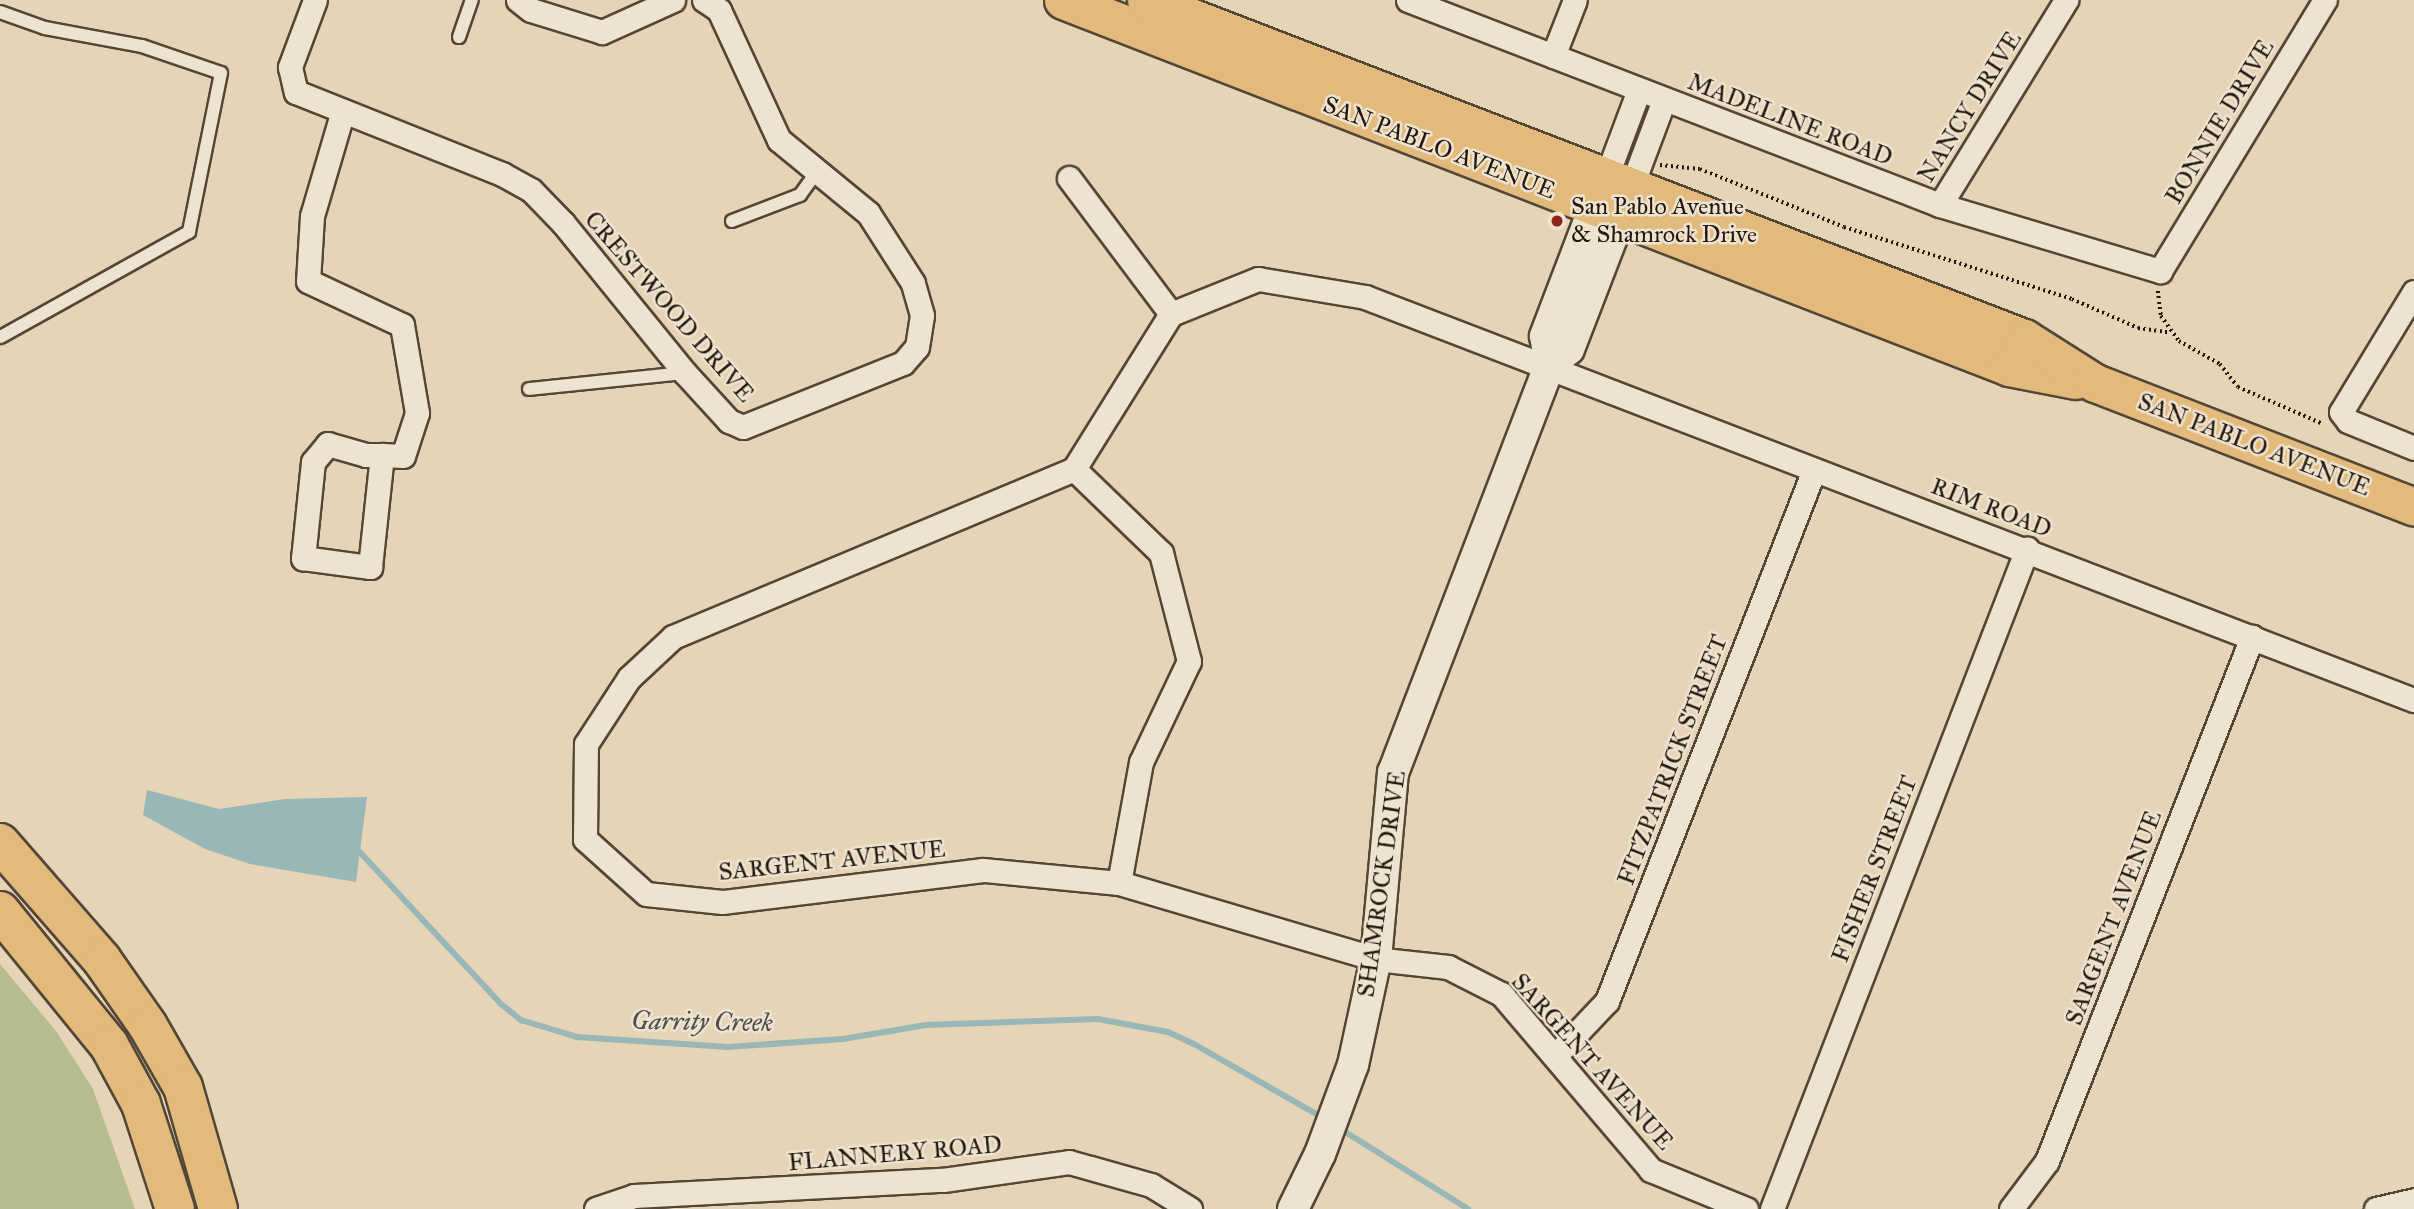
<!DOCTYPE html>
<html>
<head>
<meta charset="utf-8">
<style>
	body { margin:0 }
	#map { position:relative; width:2414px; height:1209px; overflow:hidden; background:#e5d4b6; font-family:"IM FELL Great Primer",serif }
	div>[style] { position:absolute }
	.green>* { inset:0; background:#b6bc8d }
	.water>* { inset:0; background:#98b7b6 }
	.stream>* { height:6px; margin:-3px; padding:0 3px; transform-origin:3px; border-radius:3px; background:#98b7b6 }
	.path>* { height:3.5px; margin-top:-1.75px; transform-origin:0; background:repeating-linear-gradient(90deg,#23160c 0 2px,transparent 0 5.5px) }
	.roads { filter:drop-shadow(2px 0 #544636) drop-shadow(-2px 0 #544636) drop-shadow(0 2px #544636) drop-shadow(0 -2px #544636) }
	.service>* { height:12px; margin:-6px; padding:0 6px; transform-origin:6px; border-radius:6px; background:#eee3d0 }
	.minor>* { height:23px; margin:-11.5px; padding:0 11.5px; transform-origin:11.5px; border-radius:11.5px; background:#eee3d0 }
	.tertiary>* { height:30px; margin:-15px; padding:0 15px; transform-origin:15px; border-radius:15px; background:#eee3d0 }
	.primary>* { height:37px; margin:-18.5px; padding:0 18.5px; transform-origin:18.5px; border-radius:18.5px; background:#e2ba7b }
	.trunk>* { height:38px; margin:-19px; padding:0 19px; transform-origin:19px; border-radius:19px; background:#e2ba7b }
	.dots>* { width:19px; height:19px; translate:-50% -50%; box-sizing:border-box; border:4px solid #eee3d0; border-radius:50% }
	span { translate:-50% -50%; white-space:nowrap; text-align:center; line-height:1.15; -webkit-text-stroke:5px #eee3d0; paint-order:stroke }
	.street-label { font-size:24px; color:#23160c }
	.poi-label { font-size:24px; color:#23160c }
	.left { translate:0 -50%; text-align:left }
	.water-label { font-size:26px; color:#4c4e48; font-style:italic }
</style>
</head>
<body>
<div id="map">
	<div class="green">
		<i style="clip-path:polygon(0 964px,56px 1031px,93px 1089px,135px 1209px,0 1209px)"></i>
	</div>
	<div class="water">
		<i style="clip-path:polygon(147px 790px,219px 809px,285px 799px,367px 797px,356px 882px,250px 864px,205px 849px,143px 815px)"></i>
	</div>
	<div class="stream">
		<i style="left:356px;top:848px;width:213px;rotate:47.1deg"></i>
		<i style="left:501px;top:1004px;width:26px;rotate:39deg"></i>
		<i style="left:521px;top:1020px;width:59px;rotate:16.9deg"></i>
		<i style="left:577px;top:1037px;width:151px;rotate:3.8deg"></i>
		<i style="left:728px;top:1047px;width:115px;rotate:-4deg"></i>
		<i style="left:843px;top:1039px;width:84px;rotate:-9.6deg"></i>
		<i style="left:926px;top:1025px;width:172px;rotate:-2deg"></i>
		<i style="left:1098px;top:1019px;width:71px;rotate:10.5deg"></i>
		<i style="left:1168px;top:1032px;width:29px;rotate:25deg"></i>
		<i style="left:1194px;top:1044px;width:141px;rotate:29.8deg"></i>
		<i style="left:1347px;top:1133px;width:143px;rotate:32.1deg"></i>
	</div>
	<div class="path">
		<i style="left:1660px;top:165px;width:40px;rotate:5.7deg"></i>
		<i style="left:1700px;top:169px;width:155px;rotate:21.9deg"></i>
		<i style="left:1844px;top:227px;width:239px;rotate:17.5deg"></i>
		<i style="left:2072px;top:299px;width:72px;rotate:23.7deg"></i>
		<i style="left:2138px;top:328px;width:30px;rotate:8deg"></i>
		<i style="left:2158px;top:291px;width:25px;rotate:83deg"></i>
		<i style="left:2161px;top:316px;width:31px;rotate:54deg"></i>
		<i style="left:2179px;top:341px;width:47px;rotate:29.3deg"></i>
		<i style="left:2220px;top:364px;width:29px;rotate:52deg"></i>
		<i style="left:2238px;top:387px;width:93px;rotate:23.5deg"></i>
	</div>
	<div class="roads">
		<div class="service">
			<i style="left:0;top:12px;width:48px;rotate:19.6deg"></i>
			<i style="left:45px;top:28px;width:99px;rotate:10.5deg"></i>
			<i style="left:142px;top:46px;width:83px;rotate:18.9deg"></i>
			<i style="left:221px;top:73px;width:162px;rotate:101.4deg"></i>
			<i style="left:189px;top:232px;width:216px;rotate:150.9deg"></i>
			<i style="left:459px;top:37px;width:39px;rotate:-71deg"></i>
			<i style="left:732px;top:221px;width:73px;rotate:-20.9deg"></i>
			<i style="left:800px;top:195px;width:29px;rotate:-54deg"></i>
			<i style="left:529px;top:389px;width:157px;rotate:-5.9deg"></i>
		</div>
		<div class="minor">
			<i style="left:315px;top:0;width:72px;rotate:110.5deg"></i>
			<i style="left:290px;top:67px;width:26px;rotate:77deg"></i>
			<i style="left:296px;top:92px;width:222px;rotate:21.7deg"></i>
			<i style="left:502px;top:174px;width:33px;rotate:29deg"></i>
			<i style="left:531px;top:190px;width:46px;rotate:45.9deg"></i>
			<i style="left:563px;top:223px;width:193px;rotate:50.9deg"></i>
			<i style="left:685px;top:373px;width:65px;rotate:47.5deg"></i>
			<i style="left:729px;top:421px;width:15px;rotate:23deg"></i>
			<i style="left:743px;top:427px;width:172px;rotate:-21.8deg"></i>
			<i style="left:903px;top:363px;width:21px;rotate:-49deg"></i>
			<i style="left:917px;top:347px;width:32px;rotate:-81deg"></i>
			<i style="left:922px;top:315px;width:33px;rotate:-106deg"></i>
			<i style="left:913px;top:283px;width:83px;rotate:-122.7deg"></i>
			<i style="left:868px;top:213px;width:115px;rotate:-140.6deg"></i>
			<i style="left:779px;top:140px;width:143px;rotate:-114.8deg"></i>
			<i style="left:719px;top:10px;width:18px;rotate:-146deg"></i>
			<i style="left:518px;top:0;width:16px;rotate:38deg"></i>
			<i style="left:531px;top:10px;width:74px;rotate:17.2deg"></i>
			<i style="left:602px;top:32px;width:78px;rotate:-24.3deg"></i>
			<i style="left:1408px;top:0;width:570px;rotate:21.07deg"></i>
			<i style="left:1940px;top:205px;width:230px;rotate:16.7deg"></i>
			<i style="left:2160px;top:271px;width:317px;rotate:-58.7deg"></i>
			<i style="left:1553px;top:56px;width:60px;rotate:-68.6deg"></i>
			<i style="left:342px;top:114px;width:106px;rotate:106.4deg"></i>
			<i style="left:312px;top:216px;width:65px;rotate:93.5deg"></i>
			<i style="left:308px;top:281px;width:104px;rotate:25.1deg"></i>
			<i style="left:402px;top:325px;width:89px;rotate:80.3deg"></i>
			<i style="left:417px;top:413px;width:45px;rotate:108deg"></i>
			<i style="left:403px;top:456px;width:21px;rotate:-177deg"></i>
			<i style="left:382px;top:455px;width:16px;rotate:180deg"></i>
			<i style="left:366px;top:455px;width:40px;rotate:-164deg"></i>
			<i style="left:328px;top:444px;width:23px;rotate:130deg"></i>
			<i style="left:313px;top:462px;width:97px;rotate:95.9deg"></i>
			<i style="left:303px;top:558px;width:68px;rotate:7.7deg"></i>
			<i style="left:370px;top:567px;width:113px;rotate:-83.9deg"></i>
			<i style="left:1607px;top:175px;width:91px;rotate:-69.4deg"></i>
			<i style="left:1069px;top:178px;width:170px;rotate:53.1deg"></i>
			<i style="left:1632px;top:185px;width:91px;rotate:-69.4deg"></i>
			<i style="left:1940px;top:205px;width:241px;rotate:-58.4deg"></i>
			<i style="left:2414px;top:292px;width:140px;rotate:121.3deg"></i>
			<i style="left:2341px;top:412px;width:11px;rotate:52deg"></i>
			<i style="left:2348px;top:421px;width:71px;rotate:22.2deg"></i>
			<i style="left:1074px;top:469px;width:121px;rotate:44deg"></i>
			<i style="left:1161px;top:553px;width:112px;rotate:75.5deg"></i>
			<i style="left:1189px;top:661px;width:112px;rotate:115.4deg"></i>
			<i style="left:1141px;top:762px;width:123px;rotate:100.3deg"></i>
			<i style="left:1556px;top:1055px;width:74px;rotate:-46.6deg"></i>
			<i style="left:1607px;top:1001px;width:570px;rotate:-68.7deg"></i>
			<i style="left:596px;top:1209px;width:40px;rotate:-18.9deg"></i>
			<i style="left:634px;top:1196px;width:309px;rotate:-3deg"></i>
			<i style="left:943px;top:1180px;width:127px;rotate:-8.1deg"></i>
			<i style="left:1069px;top:1162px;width:85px;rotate:15.7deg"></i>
			<i style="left:1151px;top:1185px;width:46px;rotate:31.6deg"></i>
			<i style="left:1746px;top:1209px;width:103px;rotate:-157.7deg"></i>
			<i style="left:1651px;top:1170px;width:231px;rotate:-130.4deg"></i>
			<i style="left:1501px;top:994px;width:59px;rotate:-153deg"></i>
			<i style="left:1448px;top:967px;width:72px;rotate:-173.7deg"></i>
			<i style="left:1376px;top:959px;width:268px;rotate:-163.5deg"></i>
			<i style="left:1119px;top:883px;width:137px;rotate:-174.5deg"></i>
			<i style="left:983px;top:870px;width:263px;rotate:173deg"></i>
			<i style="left:722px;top:902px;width:76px;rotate:-174deg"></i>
			<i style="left:646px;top:894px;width:82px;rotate:-138deg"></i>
			<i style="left:585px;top:839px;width:95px;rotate:-89.4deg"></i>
			<i style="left:586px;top:744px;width:79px;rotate:-56.9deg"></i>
			<i style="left:629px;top:678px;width:60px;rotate:-43deg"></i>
			<i style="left:673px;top:637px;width:435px;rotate:-22.7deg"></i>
			<i style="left:1074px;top:469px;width:183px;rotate:-58deg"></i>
			<i style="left:1171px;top:314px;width:94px;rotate:-21.9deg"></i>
			<i style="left:1258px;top:279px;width:109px;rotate:9.5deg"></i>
			<i style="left:1365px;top:297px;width:1124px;rotate:21.02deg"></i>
			<i style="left:1772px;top:1209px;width:708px;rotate:-68.88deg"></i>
			<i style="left:2011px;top:1209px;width:60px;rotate:-53.1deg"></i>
			<i style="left:2047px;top:1161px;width:563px;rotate:-68.63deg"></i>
			<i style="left:2376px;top:1209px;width:39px;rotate:-13deg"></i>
		</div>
		<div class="tertiary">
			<i style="left:1550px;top:364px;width:28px;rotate:-100deg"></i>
			<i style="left:1545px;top:336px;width:160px;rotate:-69.1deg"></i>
			<i style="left:1293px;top:1209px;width:61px;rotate:-63.9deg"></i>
			<i style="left:1320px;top:1154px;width:95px;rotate:-69.7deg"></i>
			<i style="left:1353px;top:1065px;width:108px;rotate:-77.8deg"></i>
			<i style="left:1376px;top:959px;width:187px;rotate:-84.8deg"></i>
			<i style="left:1393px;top:773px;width:438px;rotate:-69deg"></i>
			<i style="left:1550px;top:364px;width:24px;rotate:-38deg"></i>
			<i style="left:1569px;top:349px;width:164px;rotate:-68.9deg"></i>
		</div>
		<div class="primary">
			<i style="left:1063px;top:0;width:1015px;rotate:21.2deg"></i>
			<i style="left:2009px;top:367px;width:68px;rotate:11deg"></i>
			<i style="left:1146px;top:0;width:941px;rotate:21.06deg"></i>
			<i style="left:2024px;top:338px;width:84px;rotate:32.4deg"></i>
			<i style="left:2095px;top:383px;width:342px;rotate:21.2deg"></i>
		</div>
		<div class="trunk">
			<i style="left:0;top:843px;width:155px;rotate:48.9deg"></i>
			<i style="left:102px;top:960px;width:80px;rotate:55.1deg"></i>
			<i style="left:148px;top:1026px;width:70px;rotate:60.2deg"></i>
			<i style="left:183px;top:1087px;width:127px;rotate:74deg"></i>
			<i style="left:0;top:911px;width:173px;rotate:50.9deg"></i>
			<i style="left:109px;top:1045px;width:67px;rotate:61.5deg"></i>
			<i style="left:141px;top:1104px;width:110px;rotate:72.1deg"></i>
		</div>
	</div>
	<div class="dots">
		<i style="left:1557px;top:221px;background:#8f2418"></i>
	</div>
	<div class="street-label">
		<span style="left:1970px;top:107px;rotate:-58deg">NANCY DRIVE</span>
		<span style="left:1790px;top:120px;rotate:21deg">MADELINE ROAD</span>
		<span style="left:2220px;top:122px;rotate:-59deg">BONNIE DRIVE</span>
		<span style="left:1439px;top:148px;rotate:21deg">SAN PABLO AVENUE</span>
		<span style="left:669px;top:307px;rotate:49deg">CRESTWOOD DRIVE</span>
		<span style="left:2254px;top:445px;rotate:21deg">SAN PABLO AVENUE</span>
		<span style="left:1991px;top:508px;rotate:21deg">RIM ROAD</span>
		<span style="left:1673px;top:760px;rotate:-69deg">FITZPATRICK STREET</span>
		<span style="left:832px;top:861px;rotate:-6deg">SARGENT AVENUE</span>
		<span style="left:1875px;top:869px;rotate:-69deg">FISHER STREET</span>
		<span style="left:1382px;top:884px;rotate:-82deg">SHAMROCK DRIVE</span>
		<span style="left:2114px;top:918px;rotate:-69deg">SARGENT AVENUE</span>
		<span style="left:1592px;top:1062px;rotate:48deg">SARGENT AVENUE</span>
		<span style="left:895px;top:1154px;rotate:-5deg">FLANNERY ROAD</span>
	</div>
	<div class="poi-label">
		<span class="left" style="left:1571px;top:221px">San Pablo Avenue<br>&amp; Shamrock Drive</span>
	</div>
	<div class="water-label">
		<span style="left:702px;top:1022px;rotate:1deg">Garrity Creek</span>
	</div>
</div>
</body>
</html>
